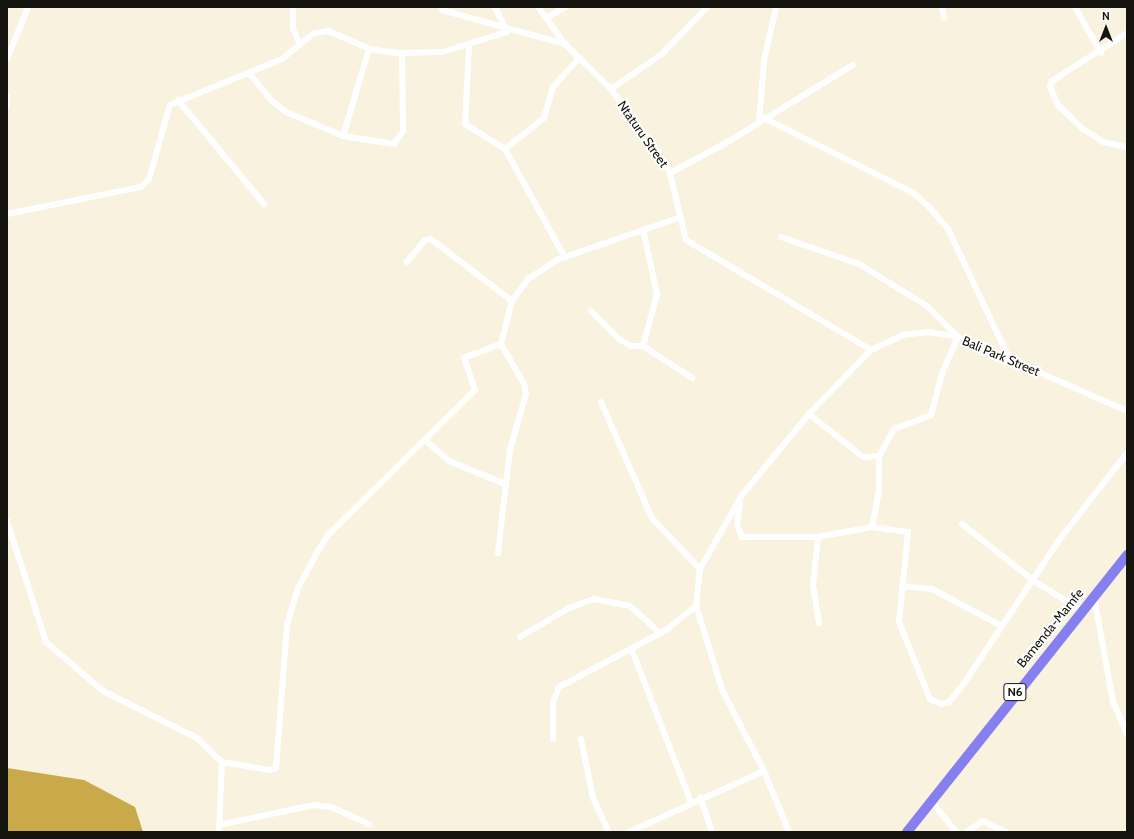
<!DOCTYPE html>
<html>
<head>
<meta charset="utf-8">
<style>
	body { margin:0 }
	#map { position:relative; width:1134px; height:839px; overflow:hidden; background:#f8f2df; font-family:Cabin,sans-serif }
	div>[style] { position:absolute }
	.forest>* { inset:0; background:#c9a94a }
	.minor>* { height:6px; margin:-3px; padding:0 3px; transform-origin:3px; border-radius:3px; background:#fff }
	.highway>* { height:10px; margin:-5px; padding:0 5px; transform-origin:5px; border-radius:5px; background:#867ff0 }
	span { translate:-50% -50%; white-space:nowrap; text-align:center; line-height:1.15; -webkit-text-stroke:4px #fff; paint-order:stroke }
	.shield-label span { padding:1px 3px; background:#fff; border:1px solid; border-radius:3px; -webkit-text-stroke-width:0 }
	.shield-label { font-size:12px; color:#16140e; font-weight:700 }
	.street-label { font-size:13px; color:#16140e }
	.frame { position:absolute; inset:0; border:8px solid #16140e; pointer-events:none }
	.north { position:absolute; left:1086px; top:8px; width:40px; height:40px; -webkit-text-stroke:3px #fff; paint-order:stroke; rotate:0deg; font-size:11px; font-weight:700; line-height:16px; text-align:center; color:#16140e }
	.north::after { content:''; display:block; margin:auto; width:14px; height:18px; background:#16140e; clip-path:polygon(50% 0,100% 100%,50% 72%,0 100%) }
</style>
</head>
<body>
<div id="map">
	<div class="forest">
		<i style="clip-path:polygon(7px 768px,84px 780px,135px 807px,143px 832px,7px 832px)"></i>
	</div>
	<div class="minor">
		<i style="left:293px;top:7px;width:21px;rotate:90deg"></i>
		<i style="left:293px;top:28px;width:18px;rotate:68deg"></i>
		<i style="left:538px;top:7px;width:46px;rotate:53.9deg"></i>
		<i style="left:565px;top:44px;width:64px;rotate:44.4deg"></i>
		<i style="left:611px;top:89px;width:82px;rotate:53.4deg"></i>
		<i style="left:660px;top:155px;width:21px;rotate:61deg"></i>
		<i style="left:670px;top:173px;width:69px;rotate:76.6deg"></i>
		<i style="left:686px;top:240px;width:215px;rotate:30.7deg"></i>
		<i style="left:942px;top:7px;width:11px;rotate:80deg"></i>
		<i style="left:1075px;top:7px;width:53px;rotate:60.5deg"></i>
		<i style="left:442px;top:10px;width:128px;rotate:15.5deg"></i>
		<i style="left:546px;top:18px;width:23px;rotate:-29deg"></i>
		<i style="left:1127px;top:33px;width:89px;rotate:147.4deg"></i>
		<i style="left:1052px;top:81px;width:6px;rotate:108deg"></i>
		<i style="left:1050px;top:87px;width:20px;rotate:66deg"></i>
		<i style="left:1058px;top:105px;width:35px;rotate:44deg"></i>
		<i style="left:1083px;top:129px;width:24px;rotate:33deg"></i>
		<i style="left:1103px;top:142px;width:25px;rotate:12deg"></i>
		<i style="left:469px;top:46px;width:78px;rotate:92.9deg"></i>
		<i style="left:465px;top:124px;width:47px;rotate:32deg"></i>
		<i style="left:505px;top:149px;width:122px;rotate:61.1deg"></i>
		<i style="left:7px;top:59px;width:56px;rotate:-68deg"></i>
		<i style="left:250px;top:74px;width:36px;rotate:51deg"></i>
		<i style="left:273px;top:102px;width:16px;rotate:38deg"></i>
		<i style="left:286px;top:112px;width:62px;rotate:22.8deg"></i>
		<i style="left:343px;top:136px;width:52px;rotate:8.9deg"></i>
		<i style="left:394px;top:144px;width:16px;rotate:-55deg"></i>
		<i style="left:403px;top:131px;width:78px;rotate:-90.7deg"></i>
		<i style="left:611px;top:89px;width:62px;rotate:-34.5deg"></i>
		<i style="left:662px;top:54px;width:65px;rotate:-46.2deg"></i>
		<i style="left:7px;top:96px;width:10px;rotate:90deg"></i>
		<i style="left:178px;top:100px;width:135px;rotate:50.4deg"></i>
		<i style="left:764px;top:118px;width:168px;rotate:26.6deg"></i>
		<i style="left:914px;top:193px;width:21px;rotate:43deg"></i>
		<i style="left:929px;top:207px;width:29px;rotate:49deg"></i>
		<i style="left:948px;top:229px;width:145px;rotate:64.7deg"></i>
		<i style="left:759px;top:121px;width:60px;rotate:-85.2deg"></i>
		<i style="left:764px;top:61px;width:55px;rotate:-77.5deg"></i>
		<i style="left:343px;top:136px;width:91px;rotate:-73.4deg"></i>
		<i style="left:505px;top:149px;width:50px;rotate:-38.5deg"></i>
		<i style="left:544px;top:118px;width:32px;rotate:-74deg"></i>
		<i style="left:553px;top:87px;width:39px;rotate:-48deg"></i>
		<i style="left:670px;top:173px;width:64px;rotate:-28.2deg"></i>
		<i style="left:726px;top:143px;width:149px;rotate:-31.6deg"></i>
		<i style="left:7px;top:214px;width:137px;rotate:-11.4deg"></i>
		<i style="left:141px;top:187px;width:11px;rotate:-45deg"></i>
		<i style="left:149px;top:179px;width:77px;rotate:-74.2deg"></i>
		<i style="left:170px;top:105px;width:121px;rotate:-22.3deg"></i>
		<i style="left:282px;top:59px;width:41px;rotate:-39.1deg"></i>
		<i style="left:314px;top:33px;width:15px;rotate:-8deg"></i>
		<i style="left:329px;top:31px;width:44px;rotate:24.2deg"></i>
		<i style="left:369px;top:49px;width:27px;rotate:8deg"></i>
		<i style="left:396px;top:53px;width:47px;rotate:-1.2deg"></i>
		<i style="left:443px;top:52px;width:67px;rotate:-17.4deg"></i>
		<i style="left:507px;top:32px;width:28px;rotate:-116deg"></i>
		<i style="left:781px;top:237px;width:83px;rotate:19.1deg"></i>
		<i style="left:859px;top:264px;width:80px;rotate:31.7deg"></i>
		<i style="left:927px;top:306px;width:44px;rotate:45deg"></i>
		<i style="left:958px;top:337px;width:36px;rotate:114deg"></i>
		<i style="left:943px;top:370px;width:47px;rotate:104.9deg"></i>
		<i style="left:931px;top:415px;width:40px;rotate:159deg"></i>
		<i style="left:894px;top:429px;width:31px;rotate:119deg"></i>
		<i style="left:879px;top:456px;width:16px;rotate:176deg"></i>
		<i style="left:863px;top:457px;width:69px;rotate:-141.5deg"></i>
		<i style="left:407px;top:262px;width:28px;rotate:-51deg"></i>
		<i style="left:425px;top:240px;width:6px;rotate:-9deg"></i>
		<i style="left:431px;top:239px;width:102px;rotate:37.4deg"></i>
		<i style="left:591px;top:311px;width:40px;rotate:45deg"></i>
		<i style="left:619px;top:339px;width:14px;rotate:30deg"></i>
		<i style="left:631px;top:346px;width:12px"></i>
		<i style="left:643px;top:346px;width:59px;rotate:33.1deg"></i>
		<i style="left:643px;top:346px;width:54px;rotate:-74.9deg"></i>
		<i style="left:657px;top:294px;width:66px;rotate:-102.2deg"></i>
		<i style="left:601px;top:402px;width:127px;rotate:66.3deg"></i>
		<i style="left:652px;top:518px;width:70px;rotate:46.7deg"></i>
		<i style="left:425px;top:440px;width:32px;rotate:41deg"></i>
		<i style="left:449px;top:461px;width:61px;rotate:22.3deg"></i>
		<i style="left:740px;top:504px;width:21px;rotate:98deg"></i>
		<i style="left:737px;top:525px;width:13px;rotate:67deg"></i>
		<i style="left:742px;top:537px;width:76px"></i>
		<i style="left:818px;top:537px;width:55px;rotate:-10.5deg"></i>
		<i style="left:872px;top:527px;width:36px;rotate:8deg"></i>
		<i style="left:908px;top:532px;width:90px;rotate:95.7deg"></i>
		<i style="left:899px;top:622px;width:83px;rotate:68.1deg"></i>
		<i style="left:930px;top:699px;width:12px;rotate:24deg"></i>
		<i style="left:941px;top:704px;width:8px;rotate:-14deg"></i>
		<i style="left:949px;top:702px;width:26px;rotate:-51deg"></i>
		<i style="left:965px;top:682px;width:170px;rotate:-56.5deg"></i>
		<i style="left:1059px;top:540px;width:110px;rotate:-52deg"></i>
		<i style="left:7px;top:521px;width:127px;rotate:72.1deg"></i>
		<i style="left:46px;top:642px;width:75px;rotate:40.7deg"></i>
		<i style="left:103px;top:691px;width:105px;rotate:26.6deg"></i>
		<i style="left:197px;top:738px;width:35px;rotate:44deg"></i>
		<i style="left:222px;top:762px;width:70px;rotate:92.5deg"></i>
		<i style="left:962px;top:524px;width:92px;rotate:38.4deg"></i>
		<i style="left:1034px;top:581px;width:55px;rotate:31.7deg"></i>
		<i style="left:872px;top:527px;width:36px;rotate:-79deg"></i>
		<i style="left:879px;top:492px;width:36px;rotate:-90deg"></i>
		<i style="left:818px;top:537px;width:48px;rotate:95.9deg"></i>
		<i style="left:813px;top:585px;width:39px;rotate:81deg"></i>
		<i style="left:498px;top:553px;width:104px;rotate:-83.4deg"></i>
		<i style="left:510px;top:450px;width:58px;rotate:-74.1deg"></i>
		<i style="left:526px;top:394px;width:10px;rotate:-101deg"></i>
		<i style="left:524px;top:384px;width:46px;rotate:-119.9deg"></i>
		<i style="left:501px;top:344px;width:44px;rotate:-75.7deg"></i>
		<i style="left:512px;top:301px;width:27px;rotate:-54deg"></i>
		<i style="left:528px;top:279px;width:37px;rotate:-33deg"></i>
		<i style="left:559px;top:259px;width:126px;rotate:-19deg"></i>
		<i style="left:902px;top:586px;width:30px;rotate:6deg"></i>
		<i style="left:932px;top:589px;width:77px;rotate:27.9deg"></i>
		<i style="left:1094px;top:597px;width:107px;rotate:79.7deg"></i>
		<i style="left:1113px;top:702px;width:35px;rotate:66deg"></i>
		<i style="left:520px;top:637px;width:57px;rotate:-30.6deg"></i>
		<i style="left:569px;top:608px;width:27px;rotate:-20deg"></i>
		<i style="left:594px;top:599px;width:37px;rotate:11deg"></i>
		<i style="left:630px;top:606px;width:40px;rotate:42deg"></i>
		<i style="left:631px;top:648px;width:165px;rotate:68.7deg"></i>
		<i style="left:553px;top:739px;width:37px;rotate:-90deg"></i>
		<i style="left:553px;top:702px;width:16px;rotate:-68deg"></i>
		<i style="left:559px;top:687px;width:121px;rotate:-28deg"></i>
		<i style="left:666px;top:630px;width:38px;rotate:-39deg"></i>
		<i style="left:581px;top:739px;width:60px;rotate:78.5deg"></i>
		<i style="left:593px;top:798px;width:38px;rotate:65deg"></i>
		<i style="left:222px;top:762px;width:49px;rotate:9.5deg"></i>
		<i style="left:270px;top:770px;width:6px;rotate:-18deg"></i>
		<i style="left:276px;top:768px;width:144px;rotate:-85.6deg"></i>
		<i style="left:287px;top:624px;width:38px;rotate:-73deg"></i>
		<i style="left:298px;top:588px;width:42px;rotate:-61.6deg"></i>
		<i style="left:318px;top:551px;width:19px;rotate:-58deg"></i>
		<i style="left:328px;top:535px;width:206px;rotate:-44.6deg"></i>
		<i style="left:475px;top:390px;width:34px;rotate:-109deg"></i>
		<i style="left:464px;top:358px;width:40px;rotate:-21deg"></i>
		<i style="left:700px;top:797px;width:37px;rotate:71deg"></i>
		<i style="left:932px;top:802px;width:38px;rotate:51deg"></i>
		<i style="left:219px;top:825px;width:97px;rotate:-11.9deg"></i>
		<i style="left:314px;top:805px;width:17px;rotate:7deg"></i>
		<i style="left:331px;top:807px;width:42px;rotate:24.1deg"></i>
		<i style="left:629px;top:832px;width:148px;rotate:-24.3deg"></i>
		<i style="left:789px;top:832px;width:66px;rotate:-112.3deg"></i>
		<i style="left:764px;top:771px;width:89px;rotate:-117.4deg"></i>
		<i style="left:723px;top:692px;width:90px;rotate:-107.4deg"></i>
		<i style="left:696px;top:606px;width:37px;rotate:-84deg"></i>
		<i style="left:700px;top:569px;width:85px;rotate:-60.4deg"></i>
		<i style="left:742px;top:495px;width:105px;rotate:-50.4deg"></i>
		<i style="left:809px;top:414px;width:89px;rotate:-45.9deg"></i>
		<i style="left:871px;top:350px;width:35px;rotate:-25deg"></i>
		<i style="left:903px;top:335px;width:25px;rotate:-7deg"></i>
		<i style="left:928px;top:332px;width:30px;rotate:9deg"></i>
		<i style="left:958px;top:337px;width:184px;rotate:23.6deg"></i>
		<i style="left:967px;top:832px;width:19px;rotate:-35deg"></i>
		<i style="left:983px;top:821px;width:25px;rotate:26deg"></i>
	</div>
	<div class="highway">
		<i style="left:907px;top:832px;width:354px;rotate:-51.5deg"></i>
	</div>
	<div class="shield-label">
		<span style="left:1015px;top:692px">N6</span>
	</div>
	<div class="street-label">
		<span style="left:643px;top:134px;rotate:55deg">Ntaturu Street</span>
		<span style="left:1001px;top:356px;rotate:23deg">Bali Park Street</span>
		<span style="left:1050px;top:628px;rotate:-51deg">Bamenda-Mamfe</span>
	</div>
	<div class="frame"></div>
	<div class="north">N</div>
</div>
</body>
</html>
